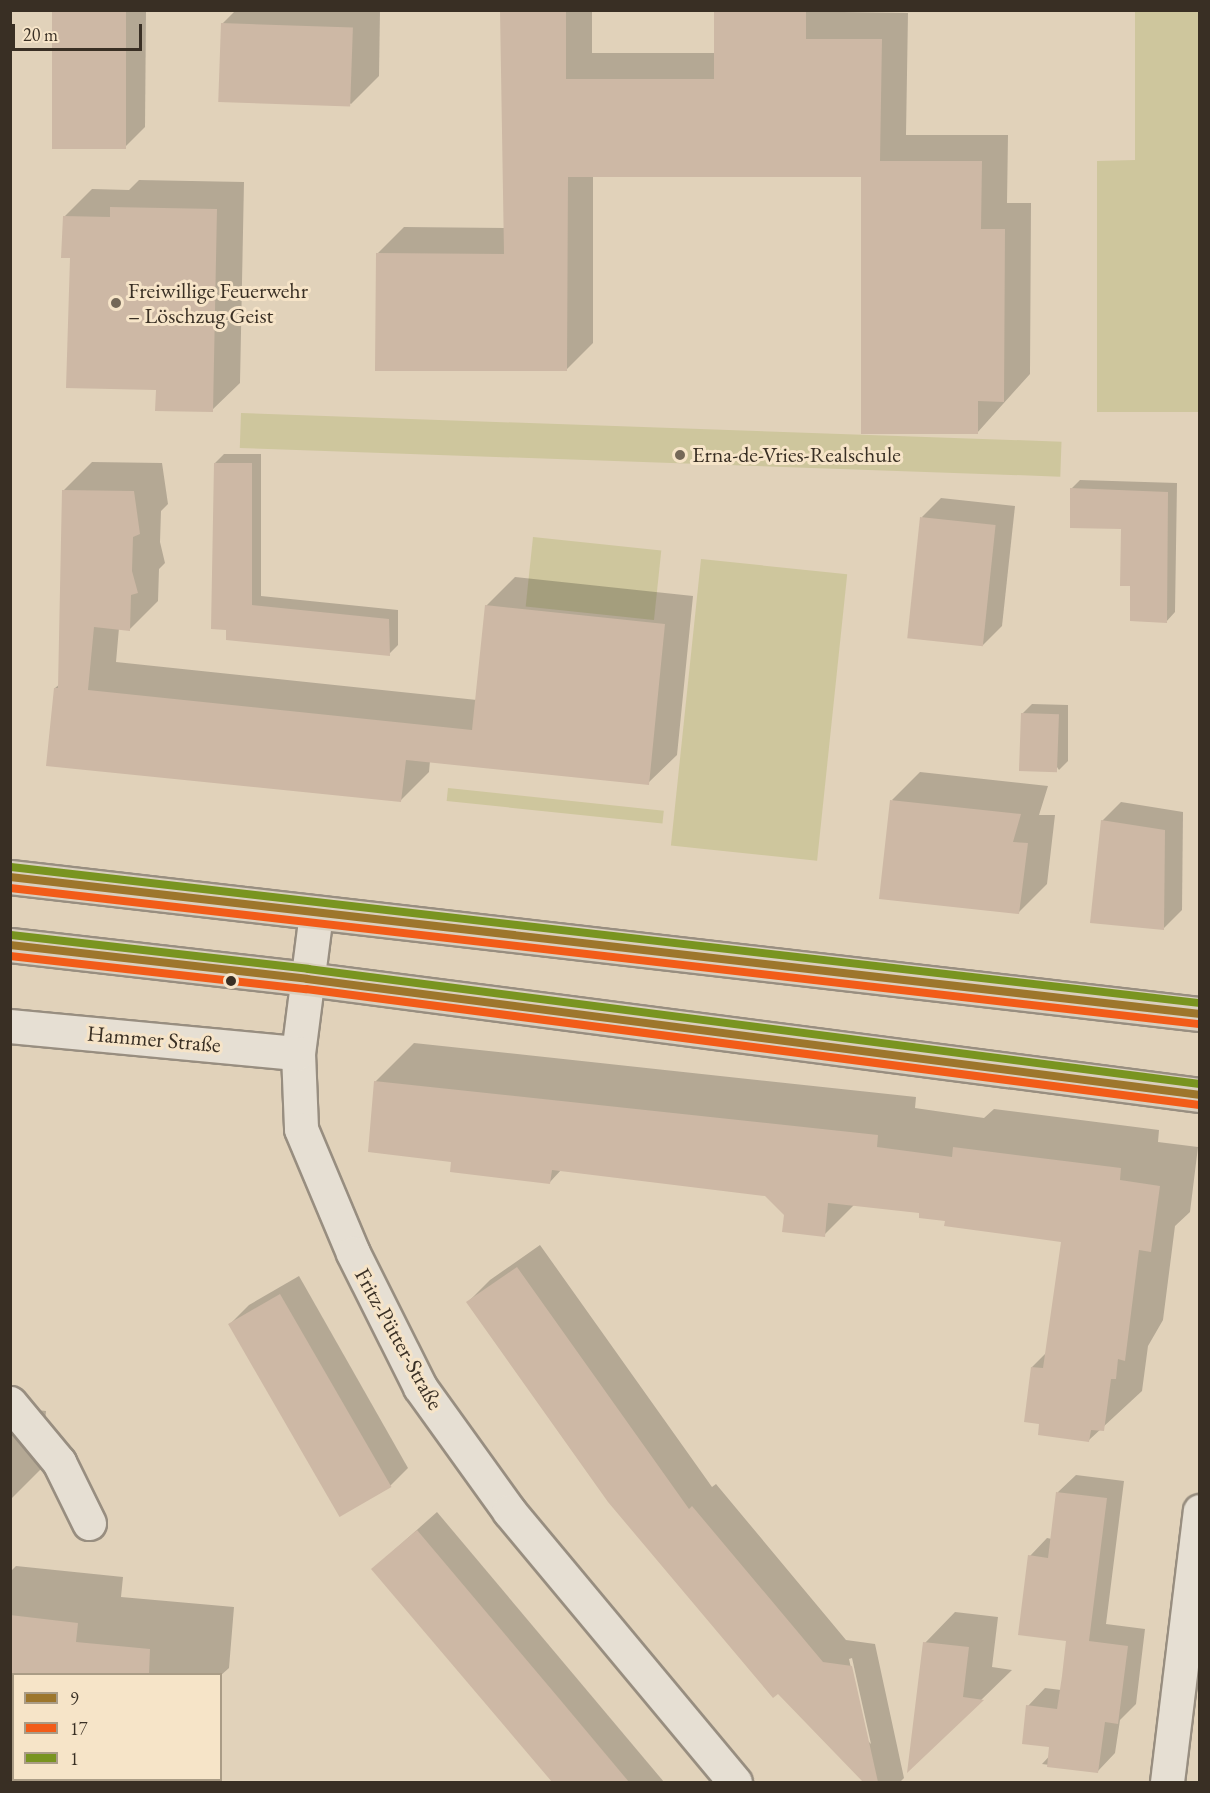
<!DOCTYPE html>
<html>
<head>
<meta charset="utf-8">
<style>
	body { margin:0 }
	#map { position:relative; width:1210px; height:1793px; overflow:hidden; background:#e1d2ba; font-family:"EB Garamond",serif }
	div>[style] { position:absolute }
	.green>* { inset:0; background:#cec69d; transform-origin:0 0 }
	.shadow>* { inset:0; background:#0003 }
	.building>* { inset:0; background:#cdb8a5; transform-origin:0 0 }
	.roads { filter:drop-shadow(2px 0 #988e80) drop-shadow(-2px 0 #988e80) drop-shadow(0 2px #988e80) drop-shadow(0 -2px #988e80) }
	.minor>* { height:33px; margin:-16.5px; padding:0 16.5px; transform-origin:16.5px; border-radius:16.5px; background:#e6dfd3 }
	.major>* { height:33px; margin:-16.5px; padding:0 16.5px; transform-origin:16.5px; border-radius:16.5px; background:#d9cfbe }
	.bus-1>* { height:8px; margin:-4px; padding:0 4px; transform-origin:4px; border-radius:4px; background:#9d762c }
	.bus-2>* { height:8px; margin:-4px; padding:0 4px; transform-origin:4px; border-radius:4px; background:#f25c19 }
	.bus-3>* { height:8px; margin:-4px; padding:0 4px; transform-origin:4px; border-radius:4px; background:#799420 }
	.dots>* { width:16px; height:16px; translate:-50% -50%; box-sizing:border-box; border:3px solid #f6e4c8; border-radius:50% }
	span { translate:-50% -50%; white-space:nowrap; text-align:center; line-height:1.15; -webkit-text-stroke:6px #f6e4c8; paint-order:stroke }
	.poi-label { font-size:22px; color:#392f24 }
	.left { translate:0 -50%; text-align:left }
	.street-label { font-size:22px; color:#392f24 }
	.frame { position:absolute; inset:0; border:12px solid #392f24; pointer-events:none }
	.legend { position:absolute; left:12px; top:1673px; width:210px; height:108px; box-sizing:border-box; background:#f6e4c8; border:2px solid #aa9c86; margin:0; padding:8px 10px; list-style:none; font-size:18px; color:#392f24 }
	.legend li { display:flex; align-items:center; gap:12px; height:30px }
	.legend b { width:30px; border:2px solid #aa9c86 }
	.scale { position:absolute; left:12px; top:24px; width:130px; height:27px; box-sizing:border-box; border:3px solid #392f24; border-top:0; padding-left:8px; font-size:18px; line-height:21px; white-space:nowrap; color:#392f24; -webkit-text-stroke:4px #f6e4c8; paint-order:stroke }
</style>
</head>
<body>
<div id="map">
	<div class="green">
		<i style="clip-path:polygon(1135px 11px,1199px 11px,1199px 412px,1097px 412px,1097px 161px,1135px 160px)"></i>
		<i style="left:241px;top:413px;width:821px;height:35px;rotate:2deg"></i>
		<i style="left:533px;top:537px;width:129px;height:70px;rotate:6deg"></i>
		<i style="left:701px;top:559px;width:147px;height:288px;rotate:6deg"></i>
		<i style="left:448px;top:788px;width:217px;height:13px;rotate:6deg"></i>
	</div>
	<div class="shadow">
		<i style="clip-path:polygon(53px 10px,146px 10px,145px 127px,123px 149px)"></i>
		<i style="clip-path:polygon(236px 10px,380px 10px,379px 76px,351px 104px,222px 24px)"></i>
		<i style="clip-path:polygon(503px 10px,592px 10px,592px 53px,715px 53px,715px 10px,908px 13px,906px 135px,1008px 135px,1007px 203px,1031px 203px,1030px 374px,977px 433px,863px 176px,593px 176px,593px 343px,566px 370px,377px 254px,404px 227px,505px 228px)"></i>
		<i style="clip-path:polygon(139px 180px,244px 182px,240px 383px,212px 410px,157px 388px,64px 217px,92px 189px,129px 190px)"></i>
		<i style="clip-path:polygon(224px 454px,261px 454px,261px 596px,398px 610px,398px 645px,389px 654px,228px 638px,215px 463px)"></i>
		<i style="clip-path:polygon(92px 462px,162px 463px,168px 504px,161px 511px,160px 542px,165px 563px,159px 569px,158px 601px,130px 629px,119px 628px,116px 662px,477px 700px,486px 606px,515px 577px,693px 596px,677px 755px,648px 783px,430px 761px,429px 772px,401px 800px,55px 688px,60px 684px,63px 491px)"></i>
		<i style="clip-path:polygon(1080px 480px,1177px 483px,1175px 612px,1166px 622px,1132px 584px,1123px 528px,1071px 489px)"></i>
		<i style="clip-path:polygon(941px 498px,1015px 506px,1002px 626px,983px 645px,922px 517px)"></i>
		<i style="clip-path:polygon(1032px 704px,1068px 705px,1068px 761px,1059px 770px,1022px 714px)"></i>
		<i style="clip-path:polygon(920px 772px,1048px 786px,1039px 815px,1055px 815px,1047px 884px,1019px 912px,892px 800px)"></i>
		<i style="clip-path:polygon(1121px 802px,1183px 812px,1182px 910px,1163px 929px,1102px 821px)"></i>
		<i style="clip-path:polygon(414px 1043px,916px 1097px,915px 1108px,984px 1118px,994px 1109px,1159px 1130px,1158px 1142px,1198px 1147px,1190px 1212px,1175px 1226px,1163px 1320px,1148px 1346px,1142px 1391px,1089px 1440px,1040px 1423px,1032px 1367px,1046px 1353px,1062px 1241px,921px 1212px,855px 1204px,824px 1235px,786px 1215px,765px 1194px,562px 1169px,550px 1182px,452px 1160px,375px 1082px)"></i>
		<i style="clip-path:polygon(evenodd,540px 1245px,712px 1487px,716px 1484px,846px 1640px,875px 1644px,904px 1778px,900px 1782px,865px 1782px,778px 1692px,468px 1302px,490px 1280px,540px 1245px,852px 1658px,871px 1744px,867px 1740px,849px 1659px,852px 1658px)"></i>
		<i style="clip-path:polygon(299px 1276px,408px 1468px,389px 1487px,230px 1324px,249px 1305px)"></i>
		<i style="clip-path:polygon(10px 1407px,46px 1411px,41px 1469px,10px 1500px)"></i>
		<i style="clip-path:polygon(1076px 1475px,1124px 1481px,1106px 1624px,1145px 1629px,1136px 1704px,1120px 1720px,1115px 1753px,1098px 1771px,1042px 1764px,1058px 1747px,1028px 1706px,1045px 1688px,1061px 1690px,1068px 1640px,1030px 1556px,1047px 1538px,1052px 1539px,1058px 1492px)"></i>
		<i style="clip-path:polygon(437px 1512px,664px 1782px,554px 1782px,373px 1569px)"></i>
		<i style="clip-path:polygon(16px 1566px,123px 1577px,121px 1597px,234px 1607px,229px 1668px,220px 1676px,10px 1675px,10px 1572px)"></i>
		<i style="clip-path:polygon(955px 1612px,998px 1617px,992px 1667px,1012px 1670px,946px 1734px,925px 1643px)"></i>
	</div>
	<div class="building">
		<i style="left:52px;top:10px;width:74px;height:139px"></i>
		<i style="clip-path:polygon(500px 10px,566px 10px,566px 79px,714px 79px,714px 10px,806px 10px,806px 39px,882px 39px,880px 161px,982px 161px,981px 229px,1005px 229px,1004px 402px,978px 401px,978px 434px,861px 434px,861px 177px,568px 177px,567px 371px,375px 371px,376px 253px,504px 254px)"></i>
		<i style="left:221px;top:23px;width:132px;height:79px;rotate:2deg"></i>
		<i style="clip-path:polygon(110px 207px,217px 209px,213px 412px,155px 411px,156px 390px,66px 388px,70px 258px,61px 258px,63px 216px,110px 217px)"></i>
		<i style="clip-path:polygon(214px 463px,252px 463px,252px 605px,389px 619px,390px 656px,226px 640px,226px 630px,211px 629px)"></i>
		<i style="clip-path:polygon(1070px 488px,1168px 492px,1167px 623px,1130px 621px,1130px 586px,1120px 586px,1121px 529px,1070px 528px)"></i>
		<i style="clip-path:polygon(62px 490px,134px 491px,140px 534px,133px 537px,132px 571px,138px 593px,131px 595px,130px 631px,94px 627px,88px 690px,472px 730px,485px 605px,665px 624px,649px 785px,406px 760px,401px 802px,46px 766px,54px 688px,58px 688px)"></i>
		<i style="left:920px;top:517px;width:76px;height:122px;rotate:6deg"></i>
		<i style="left:1021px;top:713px;width:38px;height:58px;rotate:2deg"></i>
		<i style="clip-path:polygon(890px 800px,1021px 814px,1013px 842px,1028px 843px,1019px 914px,879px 899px)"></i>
		<i style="clip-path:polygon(1101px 820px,1165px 830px,1164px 930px,1090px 923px)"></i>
		<i style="clip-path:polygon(374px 1081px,878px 1135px,877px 1147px,952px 1157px,953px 1147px,1121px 1168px,1120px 1180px,1160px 1186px,1151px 1252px,1139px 1250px,1125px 1361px,1118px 1359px,1116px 1379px,1111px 1379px,1104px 1431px,1091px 1430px,1089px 1442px,1038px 1435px,1039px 1424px,1024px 1422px,1031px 1367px,1043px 1368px,1061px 1242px,944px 1226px,945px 1221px,919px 1218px,919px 1213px,828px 1203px,825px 1237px,782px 1232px,784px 1215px,765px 1196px,552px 1170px,550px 1184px,450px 1172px,451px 1162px,368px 1152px)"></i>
		<i style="clip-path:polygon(517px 1267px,689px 1509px,692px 1506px,823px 1662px,852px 1666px,878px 1782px,863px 1782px,778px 1694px,773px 1698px,608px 1502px,466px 1302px)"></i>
		<i style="left:280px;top:1294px;width:223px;height:60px;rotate:60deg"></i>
		<i style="clip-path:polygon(1056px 1492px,1107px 1498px,1089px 1641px,1128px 1646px,1118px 1724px,1105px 1722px,1098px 1773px,1047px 1767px,1049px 1747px,1022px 1744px,1026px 1705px,1057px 1709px,1062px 1676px,1066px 1641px,1018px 1635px,1028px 1555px,1048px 1558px)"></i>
		<i style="clip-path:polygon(417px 1530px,557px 1696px,629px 1782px,552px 1782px,371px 1569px)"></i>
		<i style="clip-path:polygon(10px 1615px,78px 1623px,76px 1642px,150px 1649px,149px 1674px,10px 1674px)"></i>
		<i style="clip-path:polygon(923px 1642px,969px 1647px,963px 1697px,984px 1700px,907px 1773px)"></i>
	</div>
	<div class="roads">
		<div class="minor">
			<i style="left:316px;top:913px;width:141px;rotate:97.3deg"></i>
			<i style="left:298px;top:1053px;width:76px;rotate:87.7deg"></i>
			<i style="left:301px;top:1129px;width:134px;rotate:67.2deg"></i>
			<i style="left:353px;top:1253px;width:150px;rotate:63.4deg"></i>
			<i style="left:420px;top:1387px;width:153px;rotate:54.3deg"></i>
			<i style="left:509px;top:1511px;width:353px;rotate:50.2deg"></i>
			<i style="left:10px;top:1026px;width:289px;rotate:5.4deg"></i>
			<i style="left:10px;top:1403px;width:77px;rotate:50.3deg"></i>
			<i style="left:59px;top:1462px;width:68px;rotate:63.8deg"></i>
			<i style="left:1167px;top:1782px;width:273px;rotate:-83.1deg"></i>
		</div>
		<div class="major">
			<i style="left:10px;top:877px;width:1198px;rotate:6.57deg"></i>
			<i style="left:10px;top:945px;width:299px;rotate:6.5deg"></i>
			<i style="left:307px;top:979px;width:901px;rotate:7.4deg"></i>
		</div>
	</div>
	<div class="bus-1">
		<i style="left:10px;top:877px;width:1198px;rotate:6.57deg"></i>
		<i style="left:10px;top:945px;width:299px;rotate:6.5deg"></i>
		<i style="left:307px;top:979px;width:901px;rotate:7.4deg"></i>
	</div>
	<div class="bus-2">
		<i style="left:10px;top:888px;width:1197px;rotate:6.53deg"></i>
		<i style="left:10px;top:956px;width:298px;rotate:6.4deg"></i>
		<i style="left:306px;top:989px;width:901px;rotate:7.4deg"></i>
	</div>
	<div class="bus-3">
		<i style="left:11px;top:867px;width:1197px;rotate:6.53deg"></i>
		<i style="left:11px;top:935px;width:299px;rotate:6.5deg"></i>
		<i style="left:308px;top:969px;width:899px;rotate:7.35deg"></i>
	</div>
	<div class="dots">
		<i style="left:116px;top:303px;background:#746858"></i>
		<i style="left:680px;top:455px;background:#746858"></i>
		<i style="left:231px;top:981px;background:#392f24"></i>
	</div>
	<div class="poi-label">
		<span class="left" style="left:128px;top:303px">Freiwillige Feuerwehr<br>– Löschzug Geist</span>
		<span class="left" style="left:692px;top:455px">Erna-de-Vries-Realschule</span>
	</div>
	<div class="street-label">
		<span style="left:154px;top:1039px;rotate:5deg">Hammer Straße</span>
		<span style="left:399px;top:1339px;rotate:61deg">Fritz-Pütter-Straße</span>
	</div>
	<div class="frame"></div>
	<ul class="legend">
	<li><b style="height:8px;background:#9d762c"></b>9</li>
	<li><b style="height:8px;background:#f25c19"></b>17</li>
	<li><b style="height:8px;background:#799420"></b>1</li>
	</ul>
	<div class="scale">20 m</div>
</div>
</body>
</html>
